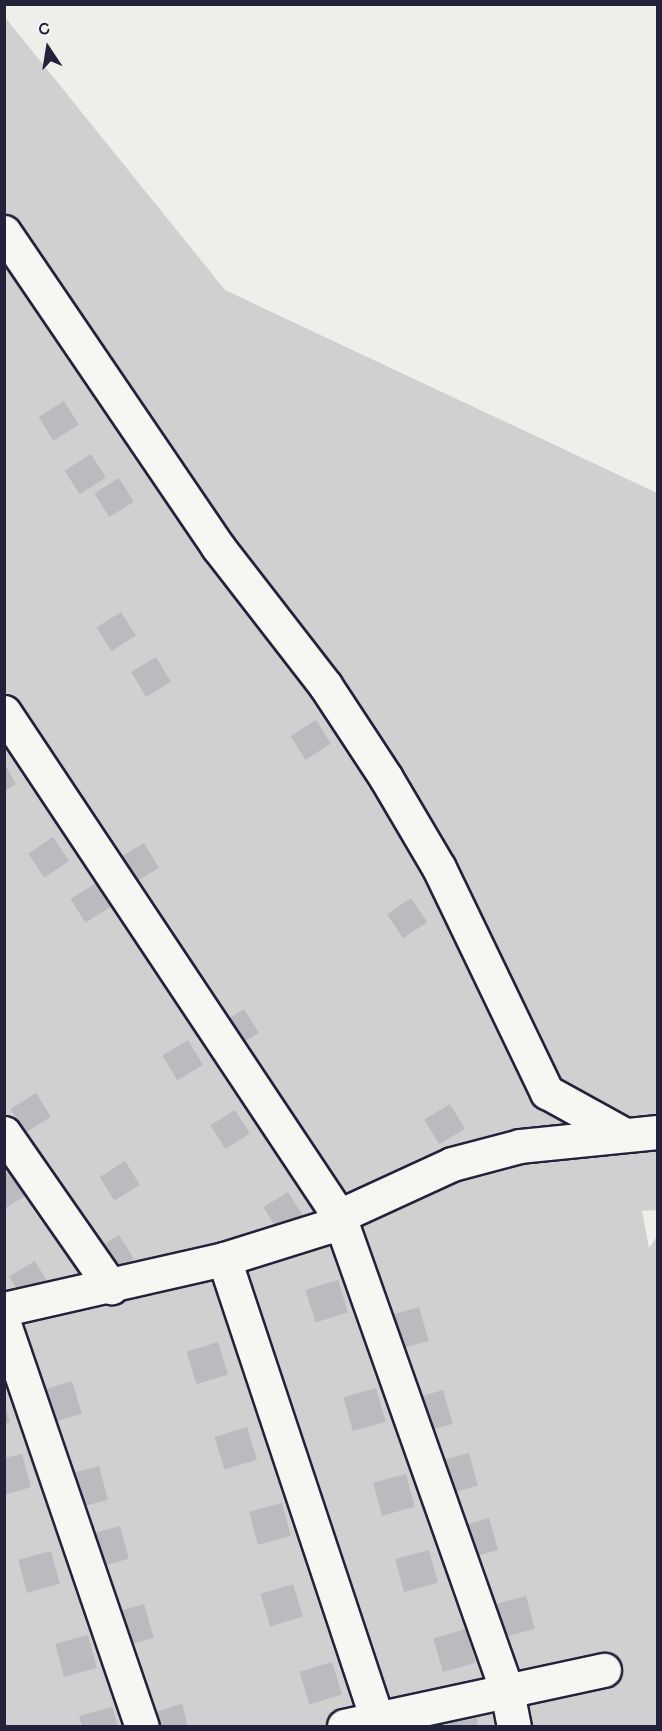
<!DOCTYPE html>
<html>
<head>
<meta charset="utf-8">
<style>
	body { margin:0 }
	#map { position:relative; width:662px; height:1731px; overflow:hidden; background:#eeeeeb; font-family:"Balsamiq Sans",sans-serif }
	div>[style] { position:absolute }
	.green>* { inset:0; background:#d0d0d1 }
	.building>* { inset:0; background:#bbbbbf; transform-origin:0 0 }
	.roads { filter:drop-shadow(2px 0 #22223b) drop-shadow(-2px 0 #22223b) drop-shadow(0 2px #22223b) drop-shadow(0 -2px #22223b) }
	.minor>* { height:33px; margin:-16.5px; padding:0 16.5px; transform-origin:16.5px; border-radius:16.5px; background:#f6f6f2 }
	span { translate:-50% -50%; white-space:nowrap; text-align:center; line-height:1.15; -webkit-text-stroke:4.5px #f6f6f2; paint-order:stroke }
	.frame { position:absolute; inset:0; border:6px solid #22223b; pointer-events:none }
	.north { position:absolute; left:18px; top:18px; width:60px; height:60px; -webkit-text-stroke:4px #f6f6f2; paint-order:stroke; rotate:348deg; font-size:16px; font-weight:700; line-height:24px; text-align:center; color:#22223b }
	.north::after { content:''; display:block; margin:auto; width:21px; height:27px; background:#22223b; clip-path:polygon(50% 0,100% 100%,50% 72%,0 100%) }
</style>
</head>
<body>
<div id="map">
	<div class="green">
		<i style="clip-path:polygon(4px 16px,225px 290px,657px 493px,658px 1210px,642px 1211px,649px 1248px,658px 1235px,657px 1726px,5px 1726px)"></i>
	</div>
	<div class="building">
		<i style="left:64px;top:401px;width:28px;height:30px;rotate:58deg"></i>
		<i style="left:91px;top:454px;width:28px;height:31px;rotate:58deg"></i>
		<i style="left:119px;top:478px;width:28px;height:29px;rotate:58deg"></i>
		<i style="left:121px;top:612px;width:28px;height:29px;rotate:58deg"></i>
		<i style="left:156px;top:657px;width:29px;height:29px;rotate:59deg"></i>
		<i style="left:316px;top:720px;width:28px;height:30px;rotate:58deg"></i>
		<i style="clip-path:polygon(5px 765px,16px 784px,5px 791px)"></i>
		<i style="left:53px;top:837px;width:29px;height:30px;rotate:56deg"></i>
		<i style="left:144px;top:843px;width:29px;height:30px;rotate:59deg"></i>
		<i style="left:96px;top:883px;width:28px;height:30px;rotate:58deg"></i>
		<i style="left:411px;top:898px;width:29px;height:29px;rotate:56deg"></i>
		<i style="left:244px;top:1009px;width:28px;height:29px;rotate:58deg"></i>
		<i style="left:188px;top:1040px;width:29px;height:30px;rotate:59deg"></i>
		<i style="left:36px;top:1093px;width:28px;height:30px;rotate:58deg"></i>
		<i style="left:450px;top:1104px;width:29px;height:30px;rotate:59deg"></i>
		<i style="left:235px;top:1110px;width:28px;height:29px;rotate:58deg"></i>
		<i style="left:125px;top:1161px;width:28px;height:30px;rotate:58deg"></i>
		<i style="clip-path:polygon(9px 1172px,25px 1196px,4px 1209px,4px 1175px)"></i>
		<i style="left:288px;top:1192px;width:28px;height:29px;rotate:58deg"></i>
		<i style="left:119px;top:1235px;width:28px;height:29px;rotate:58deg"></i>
		<i style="left:35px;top:1261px;width:29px;height:30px;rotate:59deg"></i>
		<i style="left:338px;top:1280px;width:34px;height:34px;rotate:73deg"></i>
		<i style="left:419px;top:1307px;width:35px;height:34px;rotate:74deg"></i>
		<i style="left:218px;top:1342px;width:34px;height:33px;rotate:73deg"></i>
		<i style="left:72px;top:1381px;width:34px;height:34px;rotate:73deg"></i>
		<i style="left:376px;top:1388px;width:35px;height:34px;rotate:74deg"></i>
		<i style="left:443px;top:1390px;width:35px;height:34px;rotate:74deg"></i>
		<i style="clip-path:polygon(4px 1404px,10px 1422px,4px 1424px)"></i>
		<i style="left:247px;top:1427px;width:34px;height:34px;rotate:73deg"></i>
		<i style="left:469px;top:1453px;width:34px;height:34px;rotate:75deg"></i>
		<i style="clip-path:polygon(22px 1454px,31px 1487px,4px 1495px,4px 1458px)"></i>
		<i style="left:99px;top:1466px;width:35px;height:34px;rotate:75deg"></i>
		<i style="left:406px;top:1474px;width:34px;height:34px;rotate:75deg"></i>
		<i style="left:282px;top:1503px;width:34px;height:34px;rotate:75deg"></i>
		<i style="left:489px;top:1518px;width:33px;height:34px;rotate:74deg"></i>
		<i style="left:120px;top:1526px;width:34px;height:34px;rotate:75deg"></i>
		<i style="left:429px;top:1550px;width:34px;height:35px;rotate:75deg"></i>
		<i style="left:51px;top:1551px;width:34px;height:34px;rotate:75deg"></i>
		<i style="left:293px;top:1584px;width:34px;height:34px;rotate:73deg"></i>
		<i style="left:526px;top:1596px;width:34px;height:34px;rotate:75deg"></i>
		<i style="left:144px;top:1604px;width:35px;height:34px;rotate:74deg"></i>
		<i style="left:466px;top:1629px;width:35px;height:34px;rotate:74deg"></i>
		<i style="left:88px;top:1635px;width:34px;height:34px;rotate:75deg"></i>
		<i style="left:332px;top:1662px;width:34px;height:34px;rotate:73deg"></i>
		<i style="clip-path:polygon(182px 1704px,188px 1726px,153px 1726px,149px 1714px)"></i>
		<i style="clip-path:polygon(112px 1707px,118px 1726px,82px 1726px,79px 1716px)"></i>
		<i style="clip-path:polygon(477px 1718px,478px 1726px,450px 1726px,450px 1723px)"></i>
	</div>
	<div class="roads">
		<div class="minor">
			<i style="left:4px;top:232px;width:381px;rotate:55.8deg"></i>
			<i style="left:218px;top:547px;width:175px;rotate:52.2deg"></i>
			<i style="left:325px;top:685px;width:111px;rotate:56.7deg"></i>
			<i style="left:386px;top:778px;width:104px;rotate:59.5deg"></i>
			<i style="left:439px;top:868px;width:249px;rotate:64.3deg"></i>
			<i style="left:547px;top:1092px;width:87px;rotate:28.9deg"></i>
			<i style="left:4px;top:712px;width:605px;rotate:56.39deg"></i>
			<i style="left:339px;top:1216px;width:504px;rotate:70.52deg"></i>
			<i style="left:507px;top:1691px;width:36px;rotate:79deg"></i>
			<i style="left:4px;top:1133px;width:188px;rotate:55.2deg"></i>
			<i style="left:224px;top:1259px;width:485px;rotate:71.6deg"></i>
			<i style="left:4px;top:1309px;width:226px;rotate:-12.8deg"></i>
			<i style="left:224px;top:1259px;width:107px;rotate:-17.4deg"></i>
			<i style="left:326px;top:1227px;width:17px;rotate:-40deg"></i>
			<i style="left:339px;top:1216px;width:124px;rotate:-24.7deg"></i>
			<i style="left:452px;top:1164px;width:70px;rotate:-14.8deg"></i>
			<i style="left:520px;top:1146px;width:139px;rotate:-5.8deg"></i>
			<i style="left:4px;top:1324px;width:425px;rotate:71.1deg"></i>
			<i style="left:344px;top:1726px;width:266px;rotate:-12.2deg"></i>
		</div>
	</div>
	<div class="frame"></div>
	<div class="north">С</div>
</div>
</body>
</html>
